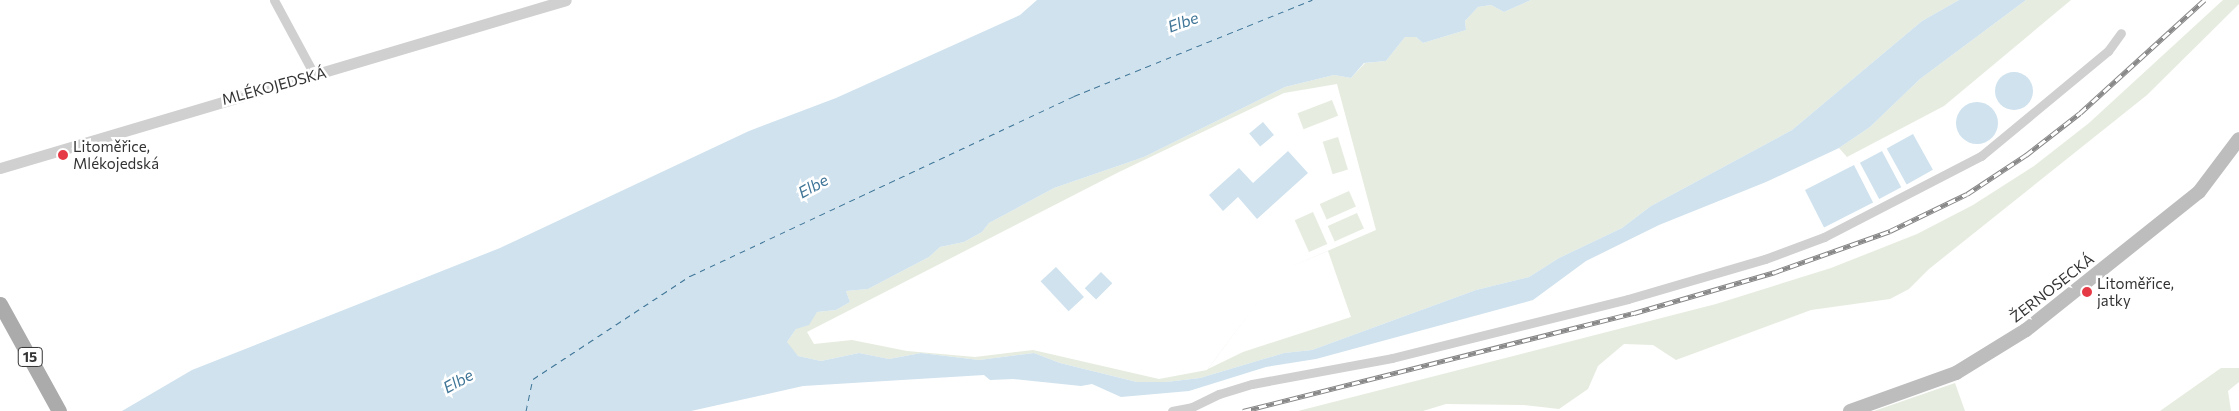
<!DOCTYPE html>
<html>
<head>
<meta charset="utf-8">
<style>
	body { margin:0 }
	#map { position:relative; width:2239px; height:411px; overflow:hidden; background:#fff; font-family:Commissioner,sans-serif }
	div>[style] { position:absolute }
	.green>* { inset:0; background:#e6ecdf; transform-origin:0 0 }
	.water>* { inset:0; background:#cfe2ee; transform-origin:0 0 }
	.round { border-radius:50% }
	.ferry>* { height:1px; margin-top:-0.5px; transform-origin:0; background:repeating-linear-gradient(90deg,#3f7597 0 6px,transparent 0 11px) }
	.minor>* { height:9px; margin:-4.5px; padding:0 4.5px; transform-origin:4.5px; border-radius:4.5px; background:#d0d0d0 }
	.tertiary>* { height:11px; margin:-5.5px; padding:0 5.5px; transform-origin:5.5px; border-radius:5.5px; background:#d0d0d0 }
	.secondary>* { height:14px; margin:-7px; padding:0 7px; transform-origin:7px; border-radius:7px; background:#bdbdbd }
	.primary>* { height:15px; margin:-7.5px; padding:0 7.5px; transform-origin:7.5px; border-radius:7.5px; background:#ababab }
	.rail>* { height:4.5px; margin-top:-2.25px; transform-origin:0; background:repeating-linear-gradient(90deg,#fff 0 8px,#888 0 16px); box-sizing:border-box; border-block:1px solid #888 }
	.dots>* { width:14px; height:14px; translate:-50% -50%; box-sizing:border-box; border:2px solid #fff; border-radius:50% }
	span { translate:-50% -50%; white-space:nowrap; text-align:center; line-height:1.15; -webkit-text-stroke:5px #fff; paint-order:stroke }
	.shield-label span { padding:1px 4px; background:#fff; border:1px solid; border-radius:4px; -webkit-text-stroke-width:0 }
	.shield-label { font-size:14px; color:#333; font-weight:700 }
	.street-label { font-size:15px; color:#333 }
	.poi-label { font-size:15px; color:#333 }
	.left { translate:0 -50%; text-align:left }
	.water-label { font-size:16px; color:#3f7597; font-style:italic }
</style>
</head>
<body>
<div id="map">
	<div class="green">
		<i style="clip-path:polygon(evenodd,1531px 0,1959px 0,1922px 21px,1792px 130px,1651px 206px,1622px 228px,1559px 258px,1529px 277px,1476px 290px,1312px 350px,1284px 353px,1200px 378px,1166px 382px,1137px 382px,1060px 363px,1034px 353px,979px 360px,921px 353px,889px 359px,859px 353px,821px 361px,798px 356px,789px 348px,787px 342px,796px 329px,817px 312px,836px 310px,850px 302px,846px 291px,868px 289px,929px 257px,940px 247px,964px 242px,982px 232px,989px 223px,1054px 188px,1144px 157px,1285px 87px,1334px 75px,1351px 78px,1365px 63px,1386px 61px,1405px 37px,1416px 37px,1423px 43px,1466px 30px,1465px 21px,1478px 7px,1491px 5px,1504px 12px,1531px 0,1337px 84px,1376px 230px,1281px 271px,1207px 370px,1159px 379px,1033px 350px,975px 357px,907px 351px,852px 340px,814px 344px,807px 332px,1117px 173px,1284px 93px,1337px 84px,1531px 0,1328px 251px,1351px 317px,1243px 352px,1208px 369px,1281px 271px,1328px 251px)"></i>
		<i style="clip-path:polygon(2026px 0,2071px 0,1944px 106px,1847px 157px,1839px 148px,1870px 127px,1920px 79px)"></i>
		<i style="clip-path:polygon(2223px 0,2239px 0,2239px 4px,2147px 95px,1929px 269px,1909px 289px,1890px 299px,1811px 310px,1676px 360px,1653px 345px,1624px 344px,1598px 366px,1588px 389px,1559px 409px,1523px 405px,1446px 404px,1423px 411px,1298px 411px,1716px 304px,1831px 268px,1917px 234px,1973px 205px,2034px 166px,2089px 123px)"></i>
		<i style="left:1332px;top:100px;width:17px;height:37px;rotate:69deg"></i>
		<i style="left:1338px;top:137px;width:34px;height:16px;rotate:73deg"></i>
		<i style="left:1349px;top:191px;width:17px;height:32px;rotate:66deg"></i>
		<i style="left:1313px;top:212px;width:35px;height:20px;rotate:66deg"></i>
		<i style="left:1357px;top:213px;width:17px;height:32px;rotate:66deg"></i>
		<i style="clip-path:polygon(2221px 368px,2239px 368px,2239px 382px,2228px 391px,2231px 411px,2160px 411px)"></i>
		<i style="clip-path:polygon(1955px 383px,1965px 411px,1874px 411px)"></i>
	</div>
	<div class="water">
		<i style="clip-path:polygon(1037px 0,1531px 0,1504px 12px,1491px 5px,1478px 7px,1465px 21px,1466px 30px,1423px 43px,1416px 37px,1405px 37px,1386px 61px,1364px 63px,1351px 78px,1334px 75px,1285px 87px,1144px 157px,1054px 188px,989px 223px,982px 232px,964px 242px,940px 247px,929px 257px,868px 289px,846px 291px,850px 302px,836px 310px,817px 312px,809px 325px,796px 329px,787px 342px,798px 356px,821px 361px,859px 353px,889px 359px,921px 353px,979px 360px,1034px 353px,1060px 363px,1137px 382px,1166px 382px,1200px 378px,1284px 353px,1312px 350px,1476px 290px,1529px 277px,1559px 258px,1622px 228px,1651px 206px,1792px 130px,1922px 21px,1959px 0,2026px 0,1920px 79px,1870px 127px,1839px 148px,1766px 182px,1659px 225px,1586px 261px,1533px 300px,1316px 359px,1266px 367px,1189px 391px,1121px 397px,1092px 384px,1081px 386px,1013px 379px,990px 380px,984px 375px,803px 386px,691px 411px,122px 411px,192px 370px,500px 248px,749px 131px,836px 98px,1020px 15px)"></i>
		<i class="round" style="left:1995px;top:72px;width:38px;height:38px"></i>
		<i class="round" style="left:1956px;top:102px;width:42px;height:42px"></i>
		<i style="left:1263px;top:122px;width:17px;height:18px;rotate:50deg"></i>
		<i style="left:1913px;top:134px;width:41px;height:30px;rotate:61deg"></i>
		<i style="clip-path:polygon(1288px 151px,1308px 173px,1257px 219px,1238px 197px,1223px 211px,1209px 195px,1239px 168px,1253px 183px)"></i>
		<i style="left:1882px;top:151px;width:41px;height:25px;rotate:62deg"></i>
		<i style="left:1854px;top:165px;width:42px;height:55px;rotate:63deg"></i>
		<i style="left:1056px;top:267px;width:41px;height:21px;rotate:47deg"></i>
		<i style="left:1101px;top:272px;width:16px;height:23px;rotate:45deg"></i>
	</div>
	<div class="ferry">
		<i style="left:526px;top:411px;width:33px;rotate:-78deg"></i>
		<i style="left:533px;top:379px;width:188px;rotate:-33.3deg"></i>
		<i style="left:690px;top:276px;width:424px;rotate:-25.1deg"></i>
		<i style="left:1074px;top:96px;width:257px;rotate:-22deg"></i>
	</div>
	<div class="minor">
		<i style="left:274px;top:0;width:86px;rotate:61.7deg"></i>
		<i style="left:1172px;top:411px;width:20px;rotate:-11deg"></i>
		<i style="left:1192px;top:407px;width:30px;rotate:-26deg"></i>
		<i style="left:1219px;top:394px;width:34px;rotate:-17deg"></i>
		<i style="left:1252px;top:384px;width:142px;rotate:-10.5deg"></i>
		<i style="left:1392px;top:358px;width:243px;rotate:-14deg"></i>
		<i style="left:1628px;top:299px;width:143px;rotate:-16.3deg"></i>
		<i style="left:1765px;top:259px;width:63px;rotate:-20.4deg"></i>
		<i style="left:1824px;top:237px;width:177px;rotate:-27.3deg"></i>
		<i style="left:1981px;top:156px;width:165px;rotate:-39.6deg"></i>
		<i style="left:2108px;top:51px;width:22px;rotate:-54deg"></i>
	</div>
	<div class="tertiary">
		<i style="left:0;top:168px;width:590px;rotate:-16.53deg"></i>
	</div>
	<div class="secondary">
		<i style="left:1850px;top:411px;width:113px;rotate:-19.7deg"></i>
		<i style="left:1956px;top:373px;width:82px;rotate:-31.6deg"></i>
		<i style="left:2026px;top:330px;width:221px;rotate:-38.6deg"></i>
		<i style="left:2199px;top:192px;width:66px;rotate:-53deg"></i>
	</div>
	<div class="primary">
		<i style="left:0;top:304px;width:122px;rotate:61.1deg"></i>
	</div>
	<div class="rail">
		<i style="left:1243px;top:411px;width:403px;rotate:-14.1deg"></i>
		<i style="left:1634px;top:313px;width:147px;rotate:-16.2deg"></i>
		<i style="left:1775px;top:272px;width:122px;rotate:-19.6deg"></i>
		<i style="left:1890px;top:231px;width:85px;rotate:-25.7deg"></i>
		<i style="left:1967px;top:194px;width:71px;rotate:-33.5deg"></i>
		<i style="left:2026px;top:155px;width:68px;rotate:-37.9deg"></i>
		<i style="left:2080px;top:113px;width:168px;rotate:-42.3deg"></i>
	</div>
	<div class="dots">
		<i style="left:63px;top:155px;background:#e63946"></i>
		<i style="left:2087px;top:292px;background:#e63946"></i>
	</div>
	<div class="shield-label">
		<span style="left:30px;top:357px">15</span>
	</div>
	<div class="street-label">
		<span style="left:274px;top:86px;rotate:-15deg">MLÉKOJEDSKÁ</span>
		<span style="left:2052px;top:288px;rotate:-38deg">ŽERNOSECKÁ</span>
	</div>
	<div class="poi-label">
		<span class="left" style="left:73px;top:155px">Litoměřice,<br>Mlékojedská</span>
		<span class="left" style="left:2097px;top:292px">Litoměřice,<br>jatky</span>
	</div>
	<div class="water-label">
		<span style="left:1183px;top:22px;rotate:-20deg">Elbe</span>
		<span style="left:813px;top:186px;rotate:-29deg">Elbe</span>
		<span style="left:458px;top:381px;rotate:-29deg">Elbe</span>
	</div>
</div>
</body>
</html>
